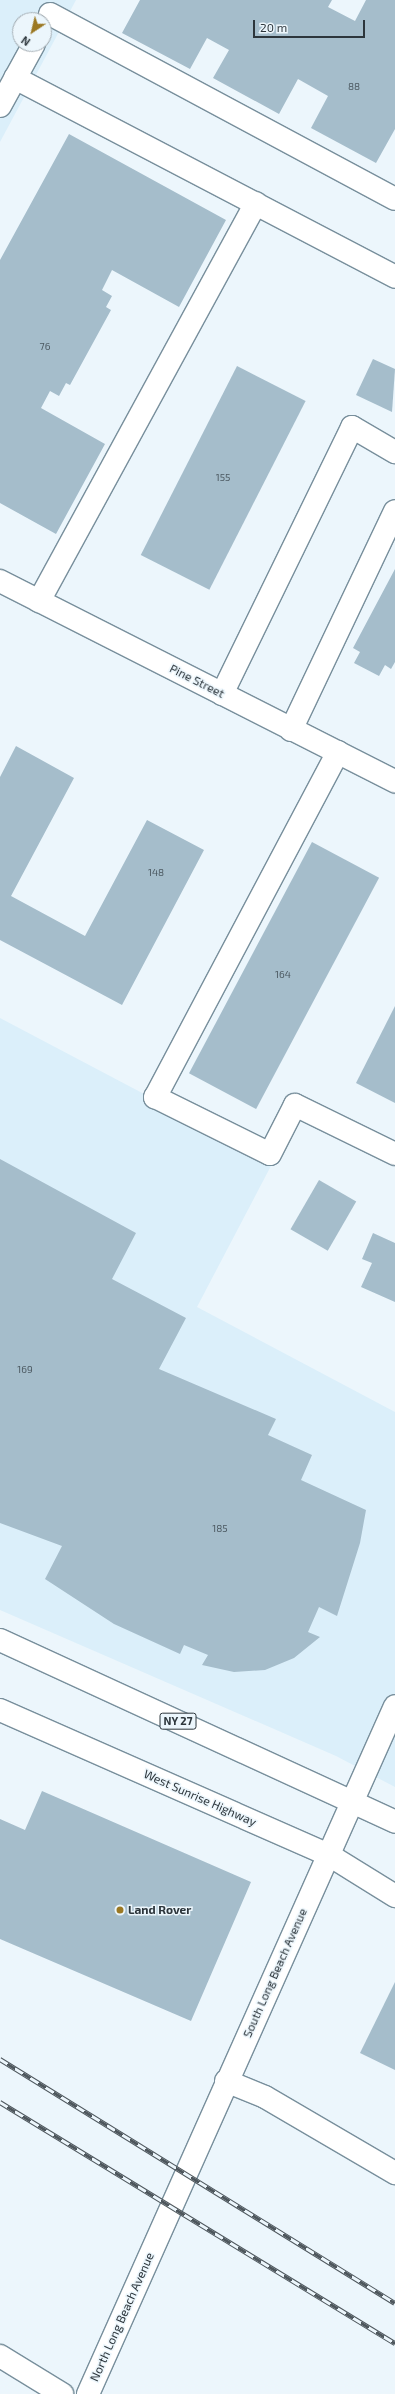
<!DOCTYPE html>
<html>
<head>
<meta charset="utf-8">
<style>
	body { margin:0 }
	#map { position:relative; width:395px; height:2394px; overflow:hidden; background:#ecf6fc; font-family:"Exo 2",sans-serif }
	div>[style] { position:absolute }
	.built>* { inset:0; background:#dbeffa }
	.building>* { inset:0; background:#a5bdcb; transform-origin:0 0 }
	.roads { filter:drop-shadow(1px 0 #788f9c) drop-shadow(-1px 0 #788f9c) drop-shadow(0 1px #788f9c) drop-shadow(0 -1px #788f9c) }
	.minor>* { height:22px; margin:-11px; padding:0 11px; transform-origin:11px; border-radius:11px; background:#fff }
	.highway>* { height:22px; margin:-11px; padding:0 11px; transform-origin:11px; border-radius:11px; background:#fff }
	.rail>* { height:4.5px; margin-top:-2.25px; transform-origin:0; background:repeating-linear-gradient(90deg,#ecf6fc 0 9px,#4e575d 0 18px); box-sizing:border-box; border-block:1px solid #4e575d }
	.dots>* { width:11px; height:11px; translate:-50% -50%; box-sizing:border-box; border:2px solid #ecf6fc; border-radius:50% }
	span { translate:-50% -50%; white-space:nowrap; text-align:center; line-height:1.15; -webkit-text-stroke:3px #ecf6fc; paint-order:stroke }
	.number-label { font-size:10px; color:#4b5860 }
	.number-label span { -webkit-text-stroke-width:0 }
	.shield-label span { padding:1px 3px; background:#ecf6fc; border:1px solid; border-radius:3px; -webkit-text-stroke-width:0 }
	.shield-label { font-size:11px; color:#2d363c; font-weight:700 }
	.street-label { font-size:12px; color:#2d363c }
	.poi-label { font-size:12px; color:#2d363c; font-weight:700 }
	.left { translate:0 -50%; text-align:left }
	.north { position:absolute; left:12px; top:12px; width:40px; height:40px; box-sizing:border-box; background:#ecf6fc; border:1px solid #a0a9af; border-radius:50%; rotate:215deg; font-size:11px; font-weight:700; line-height:16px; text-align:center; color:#2d363c }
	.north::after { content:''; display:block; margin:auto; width:14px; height:18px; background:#9b7823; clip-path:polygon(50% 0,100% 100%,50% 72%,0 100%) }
	.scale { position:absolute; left:253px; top:20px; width:112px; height:18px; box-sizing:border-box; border:2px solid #2d363c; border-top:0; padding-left:5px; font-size:12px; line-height:14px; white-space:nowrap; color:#2d363c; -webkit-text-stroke:3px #ecf6fc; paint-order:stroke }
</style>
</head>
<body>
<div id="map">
	<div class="built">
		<i style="clip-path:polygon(evenodd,0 0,76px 0,0 142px,0 0,20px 20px,44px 20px,44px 44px,20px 44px,20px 20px)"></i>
		<i style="clip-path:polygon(0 1018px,273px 1162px,197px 1307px,395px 1412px,395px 1787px,336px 1756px,0 1610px)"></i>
	</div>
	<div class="building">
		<i style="clip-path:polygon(140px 0,332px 0,328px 7px,355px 21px,366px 0,395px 0,395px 129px,376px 163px,311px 128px,328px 96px,298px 79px,279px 114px,213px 78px,229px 50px,207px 38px,190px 69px,122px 33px)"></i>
		<i style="clip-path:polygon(69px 134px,226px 220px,179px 307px,112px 270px,102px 290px,112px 296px,106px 307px,111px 310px,70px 385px,66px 383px,59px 396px,50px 391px,41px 408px,105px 444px,56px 534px,0 503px,0 260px)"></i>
		<i style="clip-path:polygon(373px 359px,395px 369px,392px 412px,356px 395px)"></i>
		<i style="left:237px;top:366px;width:77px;height:212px;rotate:27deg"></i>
		<i style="clip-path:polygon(395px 569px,395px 662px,391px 669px,385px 665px,379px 676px,354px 663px,360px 652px,353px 648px)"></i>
		<i style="clip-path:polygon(16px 746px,74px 778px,11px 896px,85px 936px,147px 820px,204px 850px,122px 1005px,0 940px,0 777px)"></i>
		<i style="left:312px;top:842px;width:76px;height:262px;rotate:28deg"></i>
		<i style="clip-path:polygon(395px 1006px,395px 1103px,356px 1083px)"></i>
		<i style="clip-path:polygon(0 1159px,136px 1233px,112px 1279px,186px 1318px,159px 1369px,276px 1419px,268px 1435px,312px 1455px,301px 1480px,366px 1510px,360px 1543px,337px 1616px,319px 1607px,308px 1632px,320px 1637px,294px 1658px,265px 1670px,234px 1672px,202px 1665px,208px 1655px,184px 1645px,180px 1654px,114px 1624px,45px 1579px,62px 1546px,0 1523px)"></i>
		<i style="left:319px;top:1180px;width:43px;height:57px;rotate:30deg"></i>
		<i style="clip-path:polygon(373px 1233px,395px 1243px,395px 1302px,361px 1287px,372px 1263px,362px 1259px)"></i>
		<i style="clip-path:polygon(42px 1791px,251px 1882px,191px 2021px,0 1939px,0 1819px,25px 1830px)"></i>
		<i style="clip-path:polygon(395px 1982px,395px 2070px,360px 2053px)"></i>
	</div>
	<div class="roads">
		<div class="minor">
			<i style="left:50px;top:14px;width:391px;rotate:28.2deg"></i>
			<i style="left:15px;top:78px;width:429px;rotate:27.6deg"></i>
			<i style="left:0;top:106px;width:71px;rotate:-61.3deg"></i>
			<i style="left:0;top:581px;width:443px;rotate:26.9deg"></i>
			<i style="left:39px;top:601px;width:453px;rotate:-61.4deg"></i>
			<i style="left:222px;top:694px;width:297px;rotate:-64deg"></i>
			<i style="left:352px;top:427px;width:50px;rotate:30.2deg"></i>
			<i style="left:291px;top:730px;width:242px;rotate:-64.6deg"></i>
			<i style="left:338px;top:752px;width:391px;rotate:117.9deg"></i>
			<i style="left:155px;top:1097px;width:128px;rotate:26.4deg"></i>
			<i style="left:270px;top:1154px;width:55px;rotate:-63deg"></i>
			<i style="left:295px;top:1105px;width:111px;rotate:26.1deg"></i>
			<i style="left:226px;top:2081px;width:42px;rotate:22.3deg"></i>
			<i style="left:265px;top:2097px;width:151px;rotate:30.3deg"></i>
			<i style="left:0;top:2356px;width:73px;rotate:31.5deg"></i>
			<i style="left:88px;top:2394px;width:753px;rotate:-65.95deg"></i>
		</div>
		<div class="highway">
			<i style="left:0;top:1640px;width:435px;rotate:24.7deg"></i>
			<i style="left:0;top:1710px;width:360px;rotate:23.8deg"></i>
			<i style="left:329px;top:1855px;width:78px;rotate:31.8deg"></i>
		</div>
	</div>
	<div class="rail">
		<i style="left:0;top:2059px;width:464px;rotate:31.7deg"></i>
		<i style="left:0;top:2102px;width:463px;rotate:31.4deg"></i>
	</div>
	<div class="dots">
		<i style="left:120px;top:1910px;background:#9b7823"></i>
	</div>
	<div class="number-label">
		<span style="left:354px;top:87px">88</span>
		<span style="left:45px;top:347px">76</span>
		<span style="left:223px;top:478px">155</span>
		<span style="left:156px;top:873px">148</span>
		<span style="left:283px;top:975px">164</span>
		<span style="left:25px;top:1370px">169</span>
		<span style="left:220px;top:1529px">185</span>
	</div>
	<div class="shield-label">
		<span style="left:178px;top:1721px">NY 27</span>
	</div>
	<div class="street-label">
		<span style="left:197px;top:681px;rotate:27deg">Pine Street</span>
		<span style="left:200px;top:1798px;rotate:24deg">West Sunrise Highway</span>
		<span style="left:275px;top:1973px;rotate:-66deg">South Long Beach Avenue</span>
		<span style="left:122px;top:2317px;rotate:-66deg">North Long Beach Avenue</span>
	</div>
	<div class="poi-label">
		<span class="left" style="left:128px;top:1910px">Land Rover</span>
	</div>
	<div class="north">N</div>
	<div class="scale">20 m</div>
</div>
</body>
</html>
